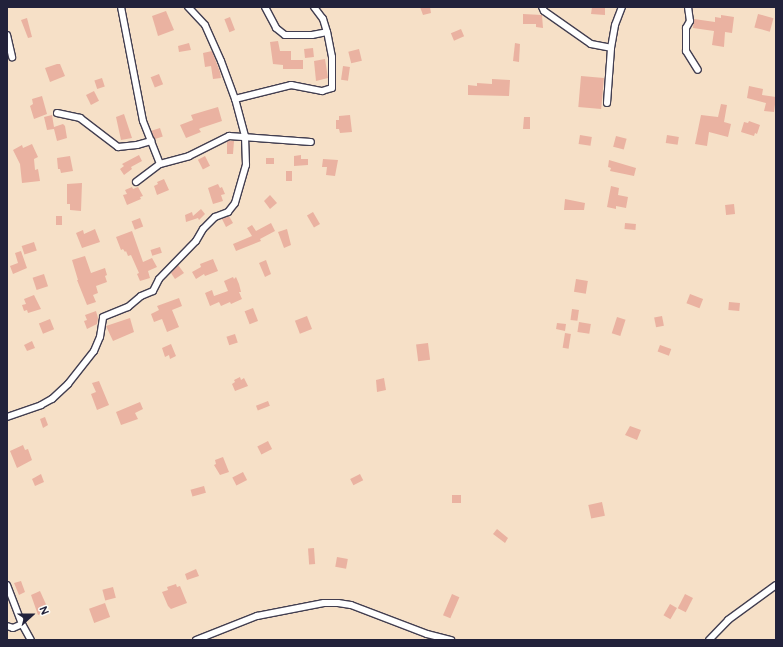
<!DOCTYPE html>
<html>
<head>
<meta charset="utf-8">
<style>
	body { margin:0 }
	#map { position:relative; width:783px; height:647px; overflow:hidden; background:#f6e0c7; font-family:"Balsamiq Sans",sans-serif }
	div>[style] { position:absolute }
	.building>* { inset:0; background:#eab2a1; transform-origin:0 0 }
	.roads { filter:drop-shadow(1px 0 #423e50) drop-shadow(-1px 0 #423e50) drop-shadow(0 1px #423e50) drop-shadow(0 -1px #423e50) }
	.street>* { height:6px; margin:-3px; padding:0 3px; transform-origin:3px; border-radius:3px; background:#fff }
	span { translate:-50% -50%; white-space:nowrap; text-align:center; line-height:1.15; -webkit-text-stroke:3px #fdfcf7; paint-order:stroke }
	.frame { position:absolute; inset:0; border:8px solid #22223b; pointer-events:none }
	.north { position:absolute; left:12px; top:595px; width:40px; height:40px; -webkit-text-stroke:3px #fdfcf7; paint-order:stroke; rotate:69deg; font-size:11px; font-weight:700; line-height:16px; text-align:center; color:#22223b }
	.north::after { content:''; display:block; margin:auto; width:14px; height:18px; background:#22223b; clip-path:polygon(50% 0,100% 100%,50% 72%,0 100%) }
</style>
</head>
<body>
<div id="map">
	<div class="building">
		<i style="clip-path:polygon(420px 7px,430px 7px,431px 13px,423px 15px)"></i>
		<i style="clip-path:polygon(592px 7px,605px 7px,605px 15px,591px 14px)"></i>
		<i style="clip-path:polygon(166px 11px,174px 30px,158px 36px,152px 16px)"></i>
		<i style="clip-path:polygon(523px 14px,542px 15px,543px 28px,536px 27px,536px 24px,523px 24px)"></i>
		<i style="left:758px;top:14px;width:16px;height:14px;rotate:15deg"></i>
		<i style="clip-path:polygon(721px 15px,734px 17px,732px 33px,725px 32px,724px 47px,712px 45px,714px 31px,693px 28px,694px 19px,715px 22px,715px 17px,721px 18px)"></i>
		<i style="left:230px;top:17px;width:14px;height:6px;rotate:69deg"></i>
		<i style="clip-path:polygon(27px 18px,32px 37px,28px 38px,21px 20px)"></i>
		<i style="left:461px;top:29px;width:8px;height:11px;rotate:67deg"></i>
		<i style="clip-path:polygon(278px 41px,280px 51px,291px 51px,291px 60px,303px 60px,303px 69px,283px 69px,283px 65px,273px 64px,270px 42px)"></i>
		<i style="clip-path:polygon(189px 43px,191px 50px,179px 52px,178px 46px)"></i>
		<i style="clip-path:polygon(515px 43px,520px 44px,519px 62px,513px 61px)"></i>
		<i style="left:313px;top:48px;width:9px;height:9px;rotate:84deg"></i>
		<i style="left:359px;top:49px;width:12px;height:11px;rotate:76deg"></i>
		<i style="clip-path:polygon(212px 51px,220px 72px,221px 78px,213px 79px,211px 66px,205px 67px,203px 53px)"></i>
		<i style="clip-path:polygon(325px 59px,328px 78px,316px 81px,314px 61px)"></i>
		<i style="clip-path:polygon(57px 64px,60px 64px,65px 76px,50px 82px,45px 68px)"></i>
		<i style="left:343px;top:66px;width:7px;height:14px;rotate:8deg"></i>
		<i style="left:159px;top:74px;width:11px;height:9px;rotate:68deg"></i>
		<i style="left:581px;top:76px;width:23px;height:31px;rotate:5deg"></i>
		<i style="left:102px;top:78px;width:9px;height:8px;rotate:72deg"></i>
		<i style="clip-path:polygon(492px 79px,510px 80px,509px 96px,468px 95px,468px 85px,477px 86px,477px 83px,492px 84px)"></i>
		<i style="clip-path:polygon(749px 86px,763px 89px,762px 95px,776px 97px,774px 112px,764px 111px,766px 103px,747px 98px)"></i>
		<i style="left:94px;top:91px;width:11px;height:9px;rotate:63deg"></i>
		<i style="clip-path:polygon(42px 96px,47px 114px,34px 119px,30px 106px,33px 104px,32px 99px)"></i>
		<i style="clip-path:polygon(721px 104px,727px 105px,724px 122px,731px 124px,728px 137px,709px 132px,707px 146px,695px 144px,701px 115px,718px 117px)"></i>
		<i style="clip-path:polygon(218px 107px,222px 121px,201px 128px,199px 129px,201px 132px,186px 138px,180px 125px,193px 120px,191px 115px)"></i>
		<i style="clip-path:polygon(124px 114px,132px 138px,121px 140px,116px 117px)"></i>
		<i style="clip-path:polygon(52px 115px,54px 127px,63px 124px,65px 126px,67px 138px,57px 141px,54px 129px,47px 130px,44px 117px)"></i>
		<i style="clip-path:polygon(350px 115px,352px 132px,340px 133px,339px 129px,336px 129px,336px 120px,339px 120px,339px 116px)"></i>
		<i style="clip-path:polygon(524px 117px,530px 117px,530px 129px,523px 129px)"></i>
		<i style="clip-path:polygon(749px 121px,760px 125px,757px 134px,755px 133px,754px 136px,741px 132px,744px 122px,748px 123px)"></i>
		<i style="left:160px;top:128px;width:9px;height:9px;rotate:72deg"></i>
		<i style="left:580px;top:135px;width:12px;height:9px;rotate:9deg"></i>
		<i style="left:667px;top:135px;width:12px;height:8px;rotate:9deg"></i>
		<i style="left:616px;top:136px;width:11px;height:11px;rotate:15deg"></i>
		<i style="clip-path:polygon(229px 141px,234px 141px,233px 154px,227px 154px,227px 142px)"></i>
		<i style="clip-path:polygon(32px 144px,38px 157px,34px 159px,35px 170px,38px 169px,40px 181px,22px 183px,20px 164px,13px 150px,22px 145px,23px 148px)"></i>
		<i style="clip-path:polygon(139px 155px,142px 161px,131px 167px,132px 169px,124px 175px,120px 169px,124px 166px,122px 164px)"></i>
		<i style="clip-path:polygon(301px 155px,301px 159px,308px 159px,308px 165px,294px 166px,294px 156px)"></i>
		<i style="clip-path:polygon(70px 156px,73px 171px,61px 173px,60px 169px,58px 169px,57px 158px)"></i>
		<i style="left:205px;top:156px;width:11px;height:8px;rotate:63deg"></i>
		<i style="left:266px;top:158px;width:8px;height:6px"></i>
		<i style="clip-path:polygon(323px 159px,338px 160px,335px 176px,326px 175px,327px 167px,322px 167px)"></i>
		<i style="clip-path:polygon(609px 160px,636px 168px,634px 176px,610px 171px,611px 168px,608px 167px)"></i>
		<i style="left:292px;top:171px;width:10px;height:6px;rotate:90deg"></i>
		<i style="clip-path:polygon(164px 179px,169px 190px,157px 195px,154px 186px,158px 184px,157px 182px)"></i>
		<i style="clip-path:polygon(82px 183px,81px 211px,70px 210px,70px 204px,67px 204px,67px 184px)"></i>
		<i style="clip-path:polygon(218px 184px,220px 188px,222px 187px,225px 194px,221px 195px,223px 201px,213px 204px,208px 188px)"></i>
		<i style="clip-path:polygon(611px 186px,619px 188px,618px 195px,628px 197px,626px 208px,616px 206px,616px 209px,607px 207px)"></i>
		<i style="clip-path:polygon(132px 187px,133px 189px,138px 187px,143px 196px,140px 197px,141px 199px,127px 205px,123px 195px,127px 194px,125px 190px)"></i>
		<i style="clip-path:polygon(270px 195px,277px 203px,270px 209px,264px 201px)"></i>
		<i style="clip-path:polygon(565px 199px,585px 203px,584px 210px,564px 210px)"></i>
		<i style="left:734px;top:204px;width:10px;height:9px;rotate:84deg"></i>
		<i style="clip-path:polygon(201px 209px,205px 214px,199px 220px,198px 218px,186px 222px,185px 215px,192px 212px,193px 216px)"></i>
		<i style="left:313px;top:212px;width:14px;height:7px;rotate:60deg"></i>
		<i style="left:56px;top:216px;width:6px;height:9px"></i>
		<i style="clip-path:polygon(229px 216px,233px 223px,226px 227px,222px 219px)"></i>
		<i style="left:140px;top:218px;width:9px;height:9px;rotate:69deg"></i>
		<i style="clip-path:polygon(271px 223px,275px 231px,260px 239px,261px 241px,236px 251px,233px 244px,252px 236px,247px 228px,252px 225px,256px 231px)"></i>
		<i style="left:625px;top:223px;width:11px;height:6px;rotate:5deg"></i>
		<i style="clip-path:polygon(95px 229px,100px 242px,82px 248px,76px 233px,83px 230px,84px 234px)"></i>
		<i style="clip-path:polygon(287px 229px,291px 245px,284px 248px,278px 232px)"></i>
		<i style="clip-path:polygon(132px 231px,143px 262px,152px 258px,157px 267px,148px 271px,150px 278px,140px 281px,137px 274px,139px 273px,131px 255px,128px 256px,126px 251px,125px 252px,123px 249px,121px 250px,116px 237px)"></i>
		<i style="left:34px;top:242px;width:9px;height:13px;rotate:72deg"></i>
		<i style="left:160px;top:247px;width:6px;height:10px;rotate:72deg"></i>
		<i style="clip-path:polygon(21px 251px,27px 268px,13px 274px,10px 266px,18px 263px,15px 253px)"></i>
		<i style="clip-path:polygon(85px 256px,91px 273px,105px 268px,107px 275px,105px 276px,107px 282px,96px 286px,98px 293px,93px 295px,96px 302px,87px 305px,77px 280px,78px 280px,72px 260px)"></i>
		<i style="clip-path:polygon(213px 259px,218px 271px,205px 276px,204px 274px,196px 279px,192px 272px,201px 267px,200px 264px)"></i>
		<i style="clip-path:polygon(266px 260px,271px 274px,265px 277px,259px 263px)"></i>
		<i style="clip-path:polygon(178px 265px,184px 273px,175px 279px,171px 273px)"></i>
		<i style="left:44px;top:274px;width:13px;height:12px;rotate:72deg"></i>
		<i style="clip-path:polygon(233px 277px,234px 279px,236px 277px,239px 284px,241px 292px,239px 292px,242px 299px,231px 304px,230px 302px,221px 306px,219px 302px,210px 306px,205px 293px,212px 290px,214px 296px,228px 291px,224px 281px)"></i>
		<i style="left:576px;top:279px;width:12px;height:13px;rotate:9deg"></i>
		<i style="left:690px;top:294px;width:14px;height:10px;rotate:21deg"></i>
		<i style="clip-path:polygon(34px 295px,41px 309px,28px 313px,27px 310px,24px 311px,22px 305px,26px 304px,24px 299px)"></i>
		<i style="clip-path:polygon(179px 298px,182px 306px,172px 310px,179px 327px,167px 332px,162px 319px,154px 322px,151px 314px,159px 310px,157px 306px)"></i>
		<i style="left:729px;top:302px;width:11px;height:8px;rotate:5deg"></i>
		<i style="left:253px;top:308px;width:14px;height:9px;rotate:69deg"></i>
		<i style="left:572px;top:309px;width:7px;height:11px;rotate:8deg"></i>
		<i style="clip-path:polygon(96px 311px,98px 318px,97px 324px,87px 329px,84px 321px,87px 320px,85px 315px)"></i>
		<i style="left:307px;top:316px;width:14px;height:13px;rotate:69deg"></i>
		<i style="left:662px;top:316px;width:10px;height:8px;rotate:79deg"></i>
		<i style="left:617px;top:317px;width:9px;height:17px;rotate:18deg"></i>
		<i style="clip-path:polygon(130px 318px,134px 332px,113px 341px,106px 326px)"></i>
		<i style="left:50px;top:319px;width:11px;height:12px;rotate:68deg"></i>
		<i style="left:579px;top:322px;width:12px;height:10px;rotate:9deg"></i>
		<i style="clip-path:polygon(557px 323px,566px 324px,565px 331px,556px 329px)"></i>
		<i style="left:565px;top:333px;width:6px;height:15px;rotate:9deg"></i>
		<i style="left:235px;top:334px;width:9px;height:9px;rotate:72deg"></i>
		<i style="clip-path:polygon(32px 341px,35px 348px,27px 351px,24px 345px)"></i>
		<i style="left:428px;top:343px;width:17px;height:12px;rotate:83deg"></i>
		<i style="clip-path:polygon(171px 344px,176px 356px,170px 359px,169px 355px,165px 357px,162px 348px)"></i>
		<i style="left:660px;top:345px;width:12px;height:7px;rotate:20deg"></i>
		<i style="clip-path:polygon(240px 377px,241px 380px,244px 378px,248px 386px,235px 391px,232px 384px,235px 382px,234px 380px)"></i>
		<i style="clip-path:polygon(384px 378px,386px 390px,377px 392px,376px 380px)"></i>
		<i style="clip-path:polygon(99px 381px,109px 405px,97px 410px,91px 394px,96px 392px,92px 383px)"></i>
		<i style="left:268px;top:401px;width:5px;height:13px;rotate:68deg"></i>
		<i style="clip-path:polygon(140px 402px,143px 409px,135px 413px,138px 419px,121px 425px,116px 412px)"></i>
		<i style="clip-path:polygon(45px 417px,48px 425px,43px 428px,40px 419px)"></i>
		<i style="clip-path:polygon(630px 426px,641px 430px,637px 440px,625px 435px)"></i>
		<i style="left:268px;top:441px;width:9px;height:12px;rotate:63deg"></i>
		<i style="clip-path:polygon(23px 445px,25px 450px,28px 449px,32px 460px,17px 468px,10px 451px)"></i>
		<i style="clip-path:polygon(223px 457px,229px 472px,220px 475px,214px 465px,216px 464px,215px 460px)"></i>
		<i style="left:243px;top:472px;width:9px;height:12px;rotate:63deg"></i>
		<i style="clip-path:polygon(41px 474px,44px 482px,35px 486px,32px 479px)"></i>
		<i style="left:360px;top:474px;width:7px;height:11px;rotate:63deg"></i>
		<i style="left:204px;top:486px;width:7px;height:14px;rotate:74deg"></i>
		<i style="left:452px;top:495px;width:9px;height:8px"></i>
		<i style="left:602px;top:502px;width:14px;height:14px;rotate:78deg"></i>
		<i style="clip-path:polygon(497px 529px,508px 538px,505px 543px,493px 534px)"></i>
		<i style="left:314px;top:548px;width:16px;height:6px;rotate:86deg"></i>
		<i style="left:337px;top:557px;width:11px;height:10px;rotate:10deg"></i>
		<i style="clip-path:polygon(196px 569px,199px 576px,187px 580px,185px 574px)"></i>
		<i style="clip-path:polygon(21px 581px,25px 592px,19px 595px,14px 583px)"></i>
		<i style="clip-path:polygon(176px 584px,177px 587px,180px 586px,187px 603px,171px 609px,168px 606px,162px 592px,168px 590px,167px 587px)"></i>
		<i style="left:113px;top:587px;width:11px;height:11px;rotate:75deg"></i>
		<i style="clip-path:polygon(40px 591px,49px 611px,38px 615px,31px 595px)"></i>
		<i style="left:452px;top:594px;width:8px;height:23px;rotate:23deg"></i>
		<i style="left:685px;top:594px;width:9px;height:16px;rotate:27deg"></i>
		<i style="left:105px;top:603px;width:15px;height:17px;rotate:70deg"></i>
		<i style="left:670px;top:604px;width:8px;height:13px;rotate:30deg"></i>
	</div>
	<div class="roads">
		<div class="street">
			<i style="left:121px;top:7px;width:116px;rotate:79.1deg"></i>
			<i style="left:143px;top:121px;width:46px;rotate:68.4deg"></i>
			<i style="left:265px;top:7px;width:24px;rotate:62deg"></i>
			<i style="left:276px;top:28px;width:11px;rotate:38deg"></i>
			<i style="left:285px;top:35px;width:27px"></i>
			<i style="left:312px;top:35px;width:15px;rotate:-11deg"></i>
			<i style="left:542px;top:7px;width:4px;rotate:63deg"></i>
			<i style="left:544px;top:11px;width:57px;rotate:35.1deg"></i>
			<i style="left:591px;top:44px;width:20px;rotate:11deg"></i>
			<i style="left:688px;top:7px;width:14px;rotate:82deg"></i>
			<i style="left:690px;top:21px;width:8px;rotate:120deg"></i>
			<i style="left:686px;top:28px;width:23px;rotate:90deg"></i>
			<i style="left:686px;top:51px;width:22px;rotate:58deg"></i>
			<i style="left:7px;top:35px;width:23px;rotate:77deg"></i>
			<i style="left:235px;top:99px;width:58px;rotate:-14deg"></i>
			<i style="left:291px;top:85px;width:32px;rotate:11deg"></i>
			<i style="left:322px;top:91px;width:10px;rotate:-17deg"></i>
			<i style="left:332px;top:88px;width:31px;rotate:-90deg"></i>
			<i style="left:332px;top:57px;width:25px;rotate:-101deg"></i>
			<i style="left:327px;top:32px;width:14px;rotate:-107deg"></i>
			<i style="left:323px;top:19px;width:15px;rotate:-127deg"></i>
			<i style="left:607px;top:103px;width:55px;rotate:-85.8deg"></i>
			<i style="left:611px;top:48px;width:23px;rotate:-80deg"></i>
			<i style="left:615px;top:25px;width:19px;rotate:-69deg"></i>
			<i style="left:57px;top:113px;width:24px;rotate:12deg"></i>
			<i style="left:80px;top:118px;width:48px;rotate:37.3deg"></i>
			<i style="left:118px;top:147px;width:19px;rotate:-6deg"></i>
			<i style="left:137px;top:145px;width:15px;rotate:-16deg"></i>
			<i style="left:136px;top:182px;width:30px;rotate:-37deg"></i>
			<i style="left:160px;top:164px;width:30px;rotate:-15deg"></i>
			<i style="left:189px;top:156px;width:45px;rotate:-26.6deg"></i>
			<i style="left:229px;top:136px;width:82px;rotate:4.2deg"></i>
			<i style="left:7px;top:417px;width:36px;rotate:-19deg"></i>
			<i style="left:41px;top:405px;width:13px;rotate:-29deg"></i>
			<i style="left:52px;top:399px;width:22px;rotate:-43deg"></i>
			<i style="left:68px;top:384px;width:42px;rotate:-51.8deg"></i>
			<i style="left:94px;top:351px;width:15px;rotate:-67deg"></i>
			<i style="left:100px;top:337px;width:20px;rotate:-81deg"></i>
			<i style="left:103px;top:317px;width:27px;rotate:-22deg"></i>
			<i style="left:128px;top:307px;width:17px;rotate:-40deg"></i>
			<i style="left:141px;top:296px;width:13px;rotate:-23deg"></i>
			<i style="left:153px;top:291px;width:13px;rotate:-63deg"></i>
			<i style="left:159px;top:279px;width:53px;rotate:-45.8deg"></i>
			<i style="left:196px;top:241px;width:14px;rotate:-60deg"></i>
			<i style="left:203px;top:229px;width:17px;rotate:-45deg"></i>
			<i style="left:215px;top:217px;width:14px;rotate:-21deg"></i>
			<i style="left:228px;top:212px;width:11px;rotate:-52deg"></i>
			<i style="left:235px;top:203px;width:40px;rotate:-74deg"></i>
			<i style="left:246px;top:165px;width:29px;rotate:-92deg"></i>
			<i style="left:245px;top:136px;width:38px;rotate:-105deg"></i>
			<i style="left:235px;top:99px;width:40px;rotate:-110.2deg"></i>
			<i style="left:221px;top:61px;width:39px;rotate:-114deg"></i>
			<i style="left:205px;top:25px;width:25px;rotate:-133deg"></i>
			<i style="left:7px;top:585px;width:42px;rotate:69deg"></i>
			<i style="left:22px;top:624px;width:18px;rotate:61deg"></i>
			<i style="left:7px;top:626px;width:6px;rotate:18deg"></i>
			<i style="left:13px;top:628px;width:10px;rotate:-24deg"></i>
			<i style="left:196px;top:640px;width:66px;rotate:-21.5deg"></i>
			<i style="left:257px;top:616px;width:68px;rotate:-11deg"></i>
			<i style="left:324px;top:603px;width:14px"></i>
			<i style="left:338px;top:603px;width:13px;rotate:9deg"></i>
			<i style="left:351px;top:605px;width:81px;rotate:20.9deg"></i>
			<i style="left:427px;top:634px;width:25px;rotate:14deg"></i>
			<i style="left:709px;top:640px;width:28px;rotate:-46deg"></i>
			<i style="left:728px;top:620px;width:59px;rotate:-36.1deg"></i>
		</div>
	</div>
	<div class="frame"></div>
	<div class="north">N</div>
</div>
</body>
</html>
